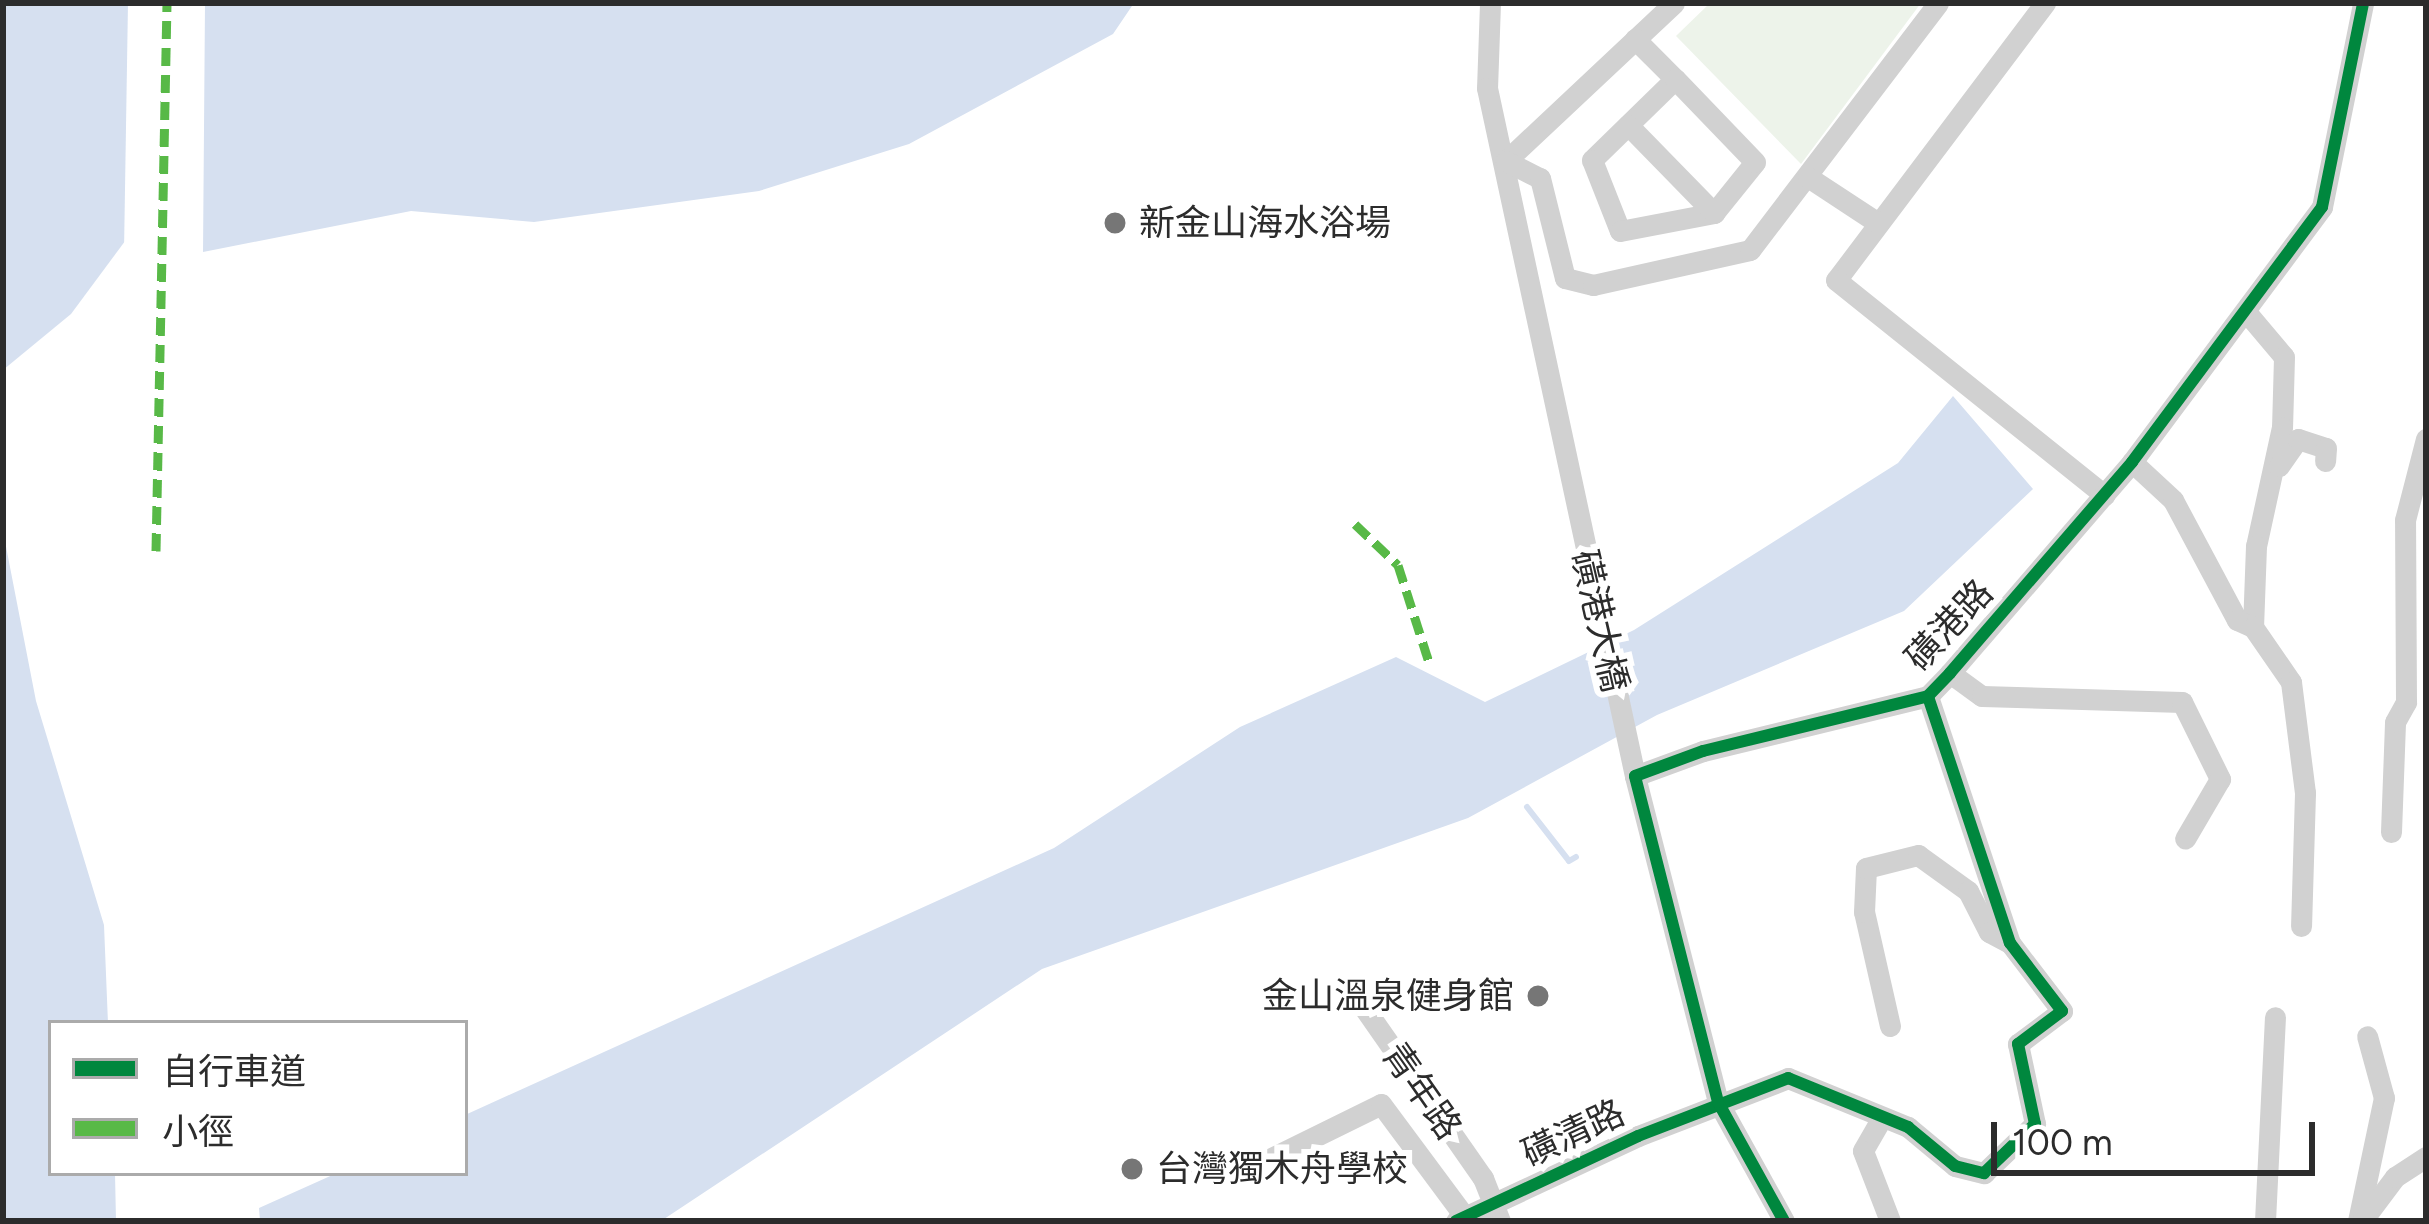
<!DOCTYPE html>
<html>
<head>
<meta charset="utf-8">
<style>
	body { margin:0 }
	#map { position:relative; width:2429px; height:1224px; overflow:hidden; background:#fff; font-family:Figtree,"Noto Sans TC",sans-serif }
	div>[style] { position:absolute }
	.green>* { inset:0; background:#edf3ea }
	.water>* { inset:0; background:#d6e0f0 }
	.pier>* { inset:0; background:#fff }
	.stream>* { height:6px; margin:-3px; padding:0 3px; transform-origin:3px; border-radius:3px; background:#d6e0f0 }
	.minor>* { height:21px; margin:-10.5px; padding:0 10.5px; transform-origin:10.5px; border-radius:10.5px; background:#d1d1d1 }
	.minor-bridge>* { height:21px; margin:-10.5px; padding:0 10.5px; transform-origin:10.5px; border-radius:10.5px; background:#d1d1d1 }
	.quiet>* { height:9px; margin-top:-4.5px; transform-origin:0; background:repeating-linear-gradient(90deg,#58b947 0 18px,transparent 0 27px) }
	.cycleway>* { height:12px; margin:-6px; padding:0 6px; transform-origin:6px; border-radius:6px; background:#00873e }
	.dots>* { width:33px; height:33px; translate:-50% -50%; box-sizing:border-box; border:6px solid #fff; border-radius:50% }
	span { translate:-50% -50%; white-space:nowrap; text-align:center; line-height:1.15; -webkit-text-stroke:12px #fff; paint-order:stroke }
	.poi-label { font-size:36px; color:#2c2c2c }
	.left { translate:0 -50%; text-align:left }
	.right { translate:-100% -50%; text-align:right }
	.street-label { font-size:36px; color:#2c2c2c }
	.frame { position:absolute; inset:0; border:6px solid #2c2c2c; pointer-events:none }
	.legend { position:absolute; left:48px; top:1020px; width:420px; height:156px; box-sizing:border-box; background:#fff; border:3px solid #ababab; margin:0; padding:15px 21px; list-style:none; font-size:36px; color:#2c2c2c }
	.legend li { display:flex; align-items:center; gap:24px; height:60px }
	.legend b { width:60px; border:3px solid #ababab }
	.scale { position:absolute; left:1991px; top:1122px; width:324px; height:54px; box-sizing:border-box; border:6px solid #2c2c2c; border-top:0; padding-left:15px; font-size:36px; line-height:42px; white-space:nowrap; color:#2c2c2c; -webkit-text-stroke:9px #fff; paint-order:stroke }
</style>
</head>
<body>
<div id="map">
	<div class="green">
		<i style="clip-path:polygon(1710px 3px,1921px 3px,1801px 164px,1676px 36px)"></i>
	</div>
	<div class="water">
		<i style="clip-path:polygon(3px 3px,143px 3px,134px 229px,71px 314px,3px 370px)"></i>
		<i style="clip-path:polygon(205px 3px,1134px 3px,1113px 34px,909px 144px,759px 191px,534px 222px,411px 211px,203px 252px)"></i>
		<i style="clip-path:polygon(1953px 396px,2033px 489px,1904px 611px,1657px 715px,1468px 818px,1042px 969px,661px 1221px,260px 1221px,259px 1208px,337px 1173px,465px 1173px,465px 1115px,1054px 848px,1240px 727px,1396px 657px,1485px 702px,1634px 630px,1898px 463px)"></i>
		<i style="clip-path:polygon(3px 531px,36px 701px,104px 925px,108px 1023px,51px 1023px,51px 1173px,115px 1173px,116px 1221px,3px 1221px)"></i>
	</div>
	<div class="pier">
		<i style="clip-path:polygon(128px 3px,149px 3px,140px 229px,124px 252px)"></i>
	</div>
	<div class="stream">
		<i style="left:1527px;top:807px;width:68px;rotate:52.1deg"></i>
		<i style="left:1569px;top:861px;width:8px;rotate:-30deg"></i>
	</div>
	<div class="minor">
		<i style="left:1490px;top:3px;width:85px;rotate:92deg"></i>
		<i style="left:1487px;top:88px;width:704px;rotate:77.86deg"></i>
		<i style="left:1674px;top:3px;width:231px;rotate:136.8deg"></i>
		<i style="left:1506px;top:161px;width:38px;rotate:27deg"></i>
		<i style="left:1540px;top:178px;width:103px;rotate:76deg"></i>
		<i style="left:1565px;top:278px;width:29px;rotate:14deg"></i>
		<i style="left:1593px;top:285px;width:161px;rotate:-12.6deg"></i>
		<i style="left:1750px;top:250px;width:310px;rotate:-52.7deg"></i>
		<i style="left:2045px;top:3px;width:347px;rotate:127deg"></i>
		<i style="left:1836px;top:280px;width:344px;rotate:38.7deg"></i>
		<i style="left:1635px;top:39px;width:57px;rotate:45deg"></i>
		<i style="left:1675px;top:79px;width:116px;rotate:135.7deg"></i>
		<i style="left:1592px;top:160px;width:76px;rotate:68.5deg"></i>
		<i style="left:1620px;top:231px;width:96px;rotate:-10.8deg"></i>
		<i style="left:1714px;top:213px;width:65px;rotate:-51.2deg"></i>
		<i style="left:1755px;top:162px;width:115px;rotate:-133.9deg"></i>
		<i style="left:1628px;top:125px;width:123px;rotate:45.7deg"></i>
		<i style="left:1808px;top:177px;width:84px;rotate:33.3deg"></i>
		<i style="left:2247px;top:313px;width:57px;rotate:49.9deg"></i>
		<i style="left:2284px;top:357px;width:70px;rotate:91.6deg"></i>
		<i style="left:2282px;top:427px;width:122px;rotate:102.3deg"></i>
		<i style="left:2256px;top:546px;width:81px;rotate:92.1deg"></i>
		<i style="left:2132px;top:462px;width:56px;rotate:42.8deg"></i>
		<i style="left:2173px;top:500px;width:136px;rotate:61.9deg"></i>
		<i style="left:2237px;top:620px;width:17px;rotate:24deg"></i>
		<i style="left:2253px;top:627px;width:67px;rotate:55.4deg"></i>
		<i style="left:2291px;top:682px;width:112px;rotate:82.8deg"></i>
		<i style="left:2305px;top:793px;width:133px;rotate:91.7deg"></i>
		<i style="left:2279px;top:466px;width:33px;rotate:-55deg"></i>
		<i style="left:2298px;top:439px;width:29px;rotate:18deg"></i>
		<i style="left:2326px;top:448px;width:13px;rotate:94deg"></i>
		<i style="left:1950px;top:673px;width:39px;rotate:36deg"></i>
		<i style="left:1982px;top:696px;width:200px;rotate:1.7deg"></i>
		<i style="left:2182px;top:702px;width:86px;rotate:63.7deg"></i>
		<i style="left:2220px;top:779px;width:69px;rotate:120.3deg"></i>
		<i style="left:2391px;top:832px;width:110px;rotate:-87.9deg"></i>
		<i style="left:2395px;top:722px;width:23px;rotate:-61deg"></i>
		<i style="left:2406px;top:702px;width:182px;rotate:-90.3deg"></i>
		<i style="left:2405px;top:520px;width:84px;rotate:-75.5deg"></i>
		<i style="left:1323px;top:998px;width:29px;rotate:-18deg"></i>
		<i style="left:1351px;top:989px;width:231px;rotate:55.1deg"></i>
		<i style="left:1483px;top:1178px;width:46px;rotate:68.4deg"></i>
		<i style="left:1890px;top:1026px;width:117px;rotate:-102.8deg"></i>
		<i style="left:1864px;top:912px;width:44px;rotate:-87.4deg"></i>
		<i style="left:1866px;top:868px;width:54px;rotate:-14deg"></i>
		<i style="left:1918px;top:855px;width:62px;rotate:35.8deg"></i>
		<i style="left:1968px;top:891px;width:46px;rotate:62.9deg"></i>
		<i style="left:1989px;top:932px;width:24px;rotate:28deg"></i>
		<i style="left:1880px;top:1121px;width:34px;rotate:120deg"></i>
		<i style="left:1863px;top:1151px;width:75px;rotate:68.9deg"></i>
		<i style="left:1638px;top:1136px;width:161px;rotate:-21.1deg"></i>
		<i style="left:1788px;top:1078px;width:130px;rotate:22.2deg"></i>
		<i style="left:1908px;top:1127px;width:61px;rotate:39.7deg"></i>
		<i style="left:1955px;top:1166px;width:30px;rotate:14deg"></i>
		<i style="left:1984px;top:1173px;width:71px;rotate:-43.9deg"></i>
		<i style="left:2035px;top:1124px;width:82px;rotate:-102deg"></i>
		<i style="left:2018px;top:1044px;width:55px;rotate:-36.9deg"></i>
		<i style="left:2062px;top:1011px;width:86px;rotate:-127.4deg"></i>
		<i style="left:2010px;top:943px;width:260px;rotate:-108.4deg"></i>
		<i style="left:1190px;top:1173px;width:25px;rotate:-34deg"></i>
		<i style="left:1211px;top:1159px;width:32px;rotate:28deg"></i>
		<i style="left:1239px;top:1174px;width:158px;rotate:-26.2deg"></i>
		<i style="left:1381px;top:1104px;width:146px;rotate:53.4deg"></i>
		<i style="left:1784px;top:1221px;width:136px;rotate:-119deg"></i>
		<i style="left:1718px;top:1102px;width:336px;rotate:-104.3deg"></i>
		<i style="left:1635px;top:776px;width:72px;rotate:-20.2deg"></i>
		<i style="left:1703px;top:751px;width:232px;rotate:-13.7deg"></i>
		<i style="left:1928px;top:696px;width:32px;rotate:-46deg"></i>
		<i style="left:1950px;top:673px;width:279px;rotate:-49.2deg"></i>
		<i style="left:2132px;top:462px;width:318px;rotate:-53.3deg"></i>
		<i style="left:2322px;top:207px;width:208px;rotate:-78.6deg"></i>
		<i style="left:2265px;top:1221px;width:204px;rotate:-87.2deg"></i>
		<i style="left:2358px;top:1221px;width:126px;rotate:-78.1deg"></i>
		<i style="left:2384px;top:1098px;width:64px;rotate:-105.3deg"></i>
		<i style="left:2362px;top:1221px;width:55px;rotate:-53.1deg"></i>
		<i style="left:2395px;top:1177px;width:37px;rotate:-33deg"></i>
	</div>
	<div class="minor-bridge">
		<i style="left:1456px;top:1221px;width:201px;rotate:-25deg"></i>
	</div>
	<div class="quiet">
		<i style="left:1355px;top:524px;width:59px;rotate:43.6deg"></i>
		<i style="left:1398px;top:565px;width:102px;rotate:72.3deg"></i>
		<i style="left:156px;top:551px;width:548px;rotate:-88.85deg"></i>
	</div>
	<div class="cycleway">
		<i style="left:1456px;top:1221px;width:201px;rotate:-25deg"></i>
		<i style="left:1638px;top:1136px;width:161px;rotate:-21.1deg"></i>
		<i style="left:1788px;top:1078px;width:130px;rotate:22.2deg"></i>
		<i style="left:1908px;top:1127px;width:61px;rotate:39.7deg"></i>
		<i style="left:1955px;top:1166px;width:30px;rotate:14deg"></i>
		<i style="left:1984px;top:1173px;width:71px;rotate:-43.9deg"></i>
		<i style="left:2035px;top:1124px;width:82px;rotate:-102deg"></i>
		<i style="left:2018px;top:1044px;width:55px;rotate:-36.9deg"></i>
		<i style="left:2062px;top:1011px;width:86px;rotate:-127.4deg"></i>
		<i style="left:2010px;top:943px;width:260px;rotate:-108.4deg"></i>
		<i style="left:1784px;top:1221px;width:136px;rotate:-119deg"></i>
		<i style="left:1718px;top:1102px;width:336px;rotate:-104.3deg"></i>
		<i style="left:1635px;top:776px;width:72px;rotate:-20.2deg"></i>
		<i style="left:1703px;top:751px;width:232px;rotate:-13.7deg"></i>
		<i style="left:1928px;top:696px;width:32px;rotate:-46deg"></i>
		<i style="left:1950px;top:673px;width:279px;rotate:-49.2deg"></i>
		<i style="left:2132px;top:462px;width:318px;rotate:-53.3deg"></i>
		<i style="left:2322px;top:207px;width:208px;rotate:-78.6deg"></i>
	</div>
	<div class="dots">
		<i style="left:1115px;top:223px;background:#767676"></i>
		<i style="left:1538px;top:996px;background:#767676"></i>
		<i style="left:1132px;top:1169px;background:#767676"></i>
	</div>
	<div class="poi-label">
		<span class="left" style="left:1139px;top:223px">新金山海水浴場</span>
		<span class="right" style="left:1514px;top:996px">金山溫泉健身館</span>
		<span class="left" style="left:1156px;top:1169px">台灣獨木舟學校</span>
	</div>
	<div class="street-label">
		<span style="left:1600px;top:621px;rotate:77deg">磺港大橋</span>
		<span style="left:1949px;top:625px;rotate:-47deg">磺港路</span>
		<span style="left:1422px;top:1091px;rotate:55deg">青年路</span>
		<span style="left:1573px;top:1133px;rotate:-25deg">磺清路</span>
	</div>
	<div class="frame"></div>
	<ul class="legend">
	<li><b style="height:15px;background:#00873e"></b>自行車道</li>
	<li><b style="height:15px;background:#58b947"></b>小徑</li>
	</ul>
	<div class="scale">100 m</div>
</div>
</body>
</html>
